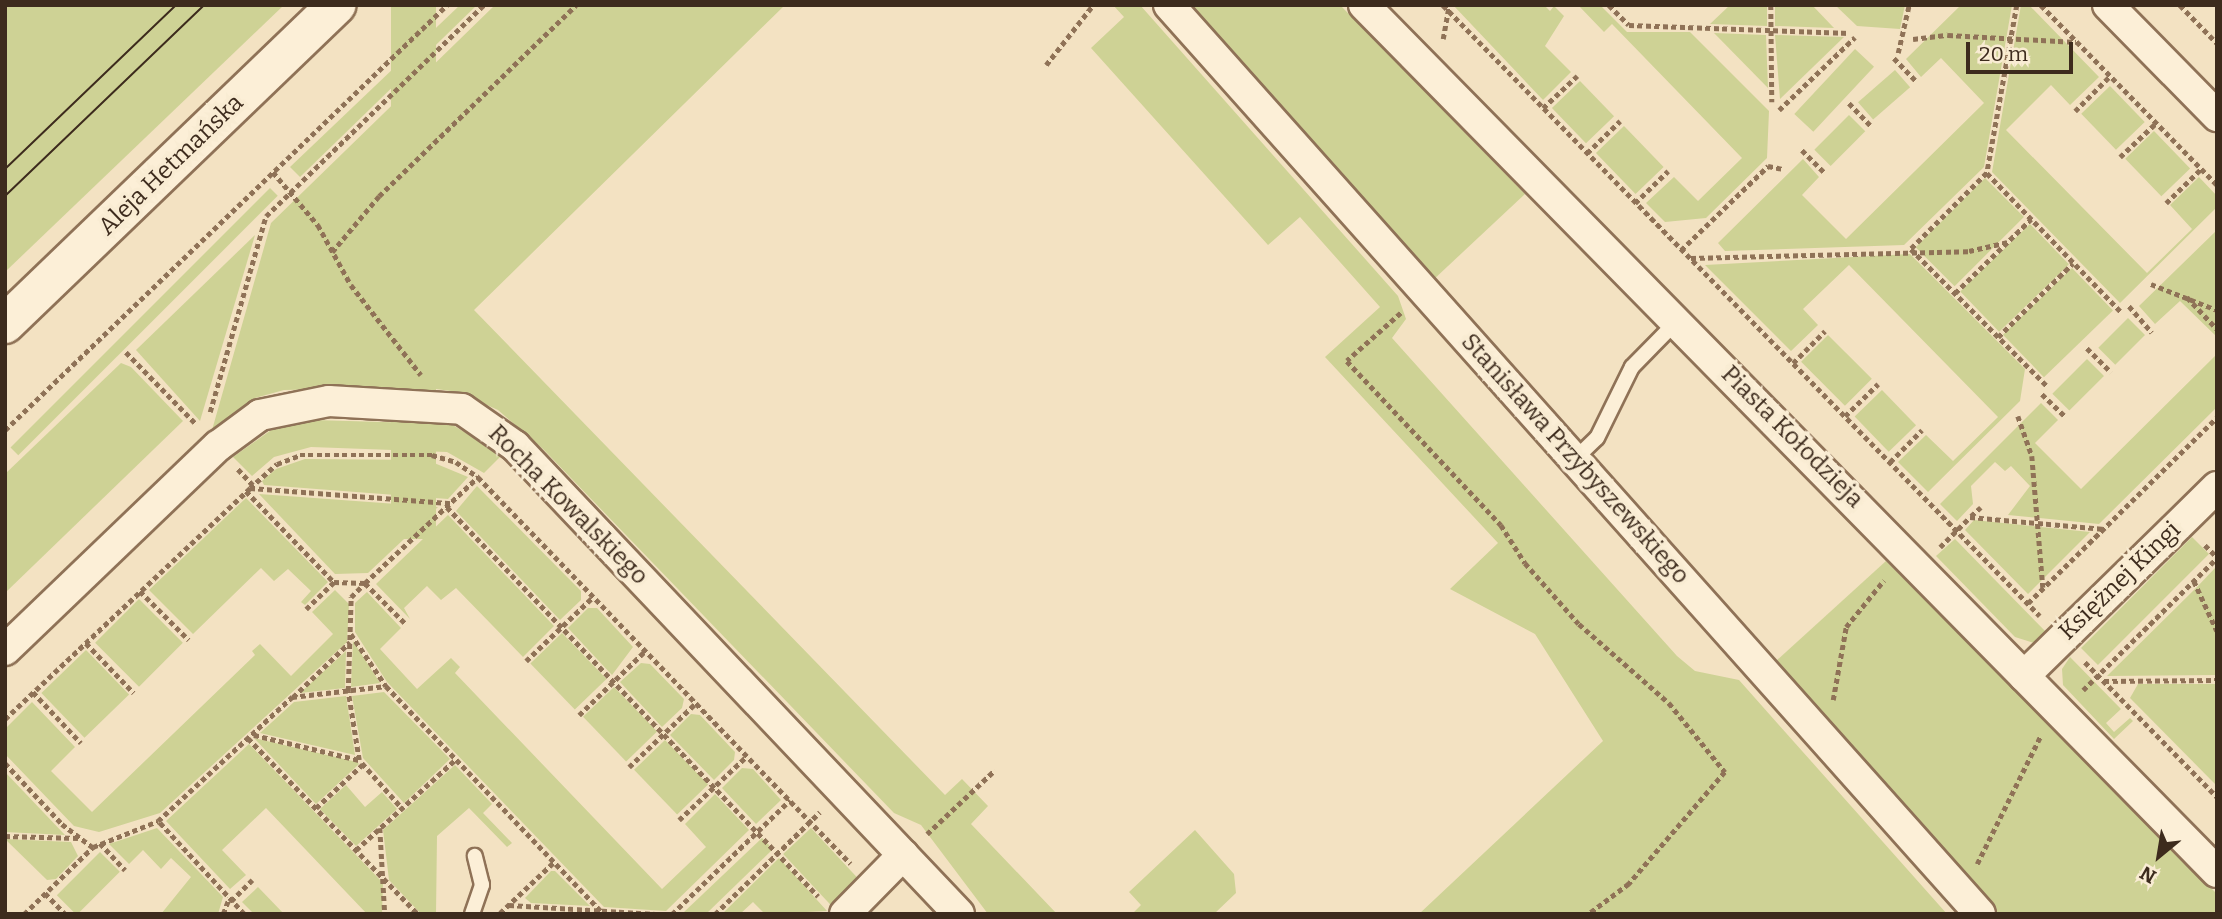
<!DOCTYPE html>
<html>
<head>
<meta charset="utf-8">
<style>
	body { margin:0 }
	#map { position:relative; width:2222px; height:919px; overflow:hidden; background:#f3e2c2; font-family:Bitter,serif }
	div>[style] { position:absolute }
	.green>* { inset:0; background:#ced295; transform-origin:0 0 }
	.path>* { height:4.5px; margin-top:-2.25px; transform-origin:0; background:repeating-linear-gradient(90deg,#8f7257 0 5px,transparent 0 8.5px) }
	.roads { filter:drop-shadow(2px 0 #8f7257) drop-shadow(-2px 0 #8f7257) drop-shadow(0 2px #8f7257) drop-shadow(0 -2px #8f7257) }
	.lane>* { height:14px; margin:-7px; padding:0 7px; transform-origin:7px; border-radius:7px; background:#fcefd7 }
	.street>* { height:30px; margin:-15px; padding:0 15px; transform-origin:15px; border-radius:15px; background:#fcefd7 }
	.secondary>* { height:38px; margin:-19px; padding:0 19px; transform-origin:19px; border-radius:19px; background:#fcefd7 }
	.tram>* { height:2px; margin:-1px; padding:0 1px; transform-origin:1px; border-radius:1px; background:#3d2b1d }
	span { translate:-50% -50%; white-space:nowrap; text-align:center; line-height:1.15; -webkit-text-stroke:7px #f9ecd3; paint-order:stroke }
	.street-label { font-size:24px; color:#3d2b1d }
	.frame { position:absolute; inset:0; border:7px solid #3d2b1d; pointer-events:none }
	.north { position:absolute; left:2124px; top:821px; width:70px; height:70px; -webkit-text-stroke:5px #f9ecd3; paint-order:stroke; rotate:210deg; font-size:19px; font-weight:700; line-height:28px; text-align:center; color:#3d2b1d }
	.north::after { content:''; display:block; margin:auto; width:24px; height:32px; background:#3d2b1d; clip-path:polygon(50% 0,100% 100%,50% 72%,0 100%) }
	.scale { position:absolute; left:1966px; top:42px; width:107px; height:32px; box-sizing:border-box; border:4px solid #3d2b1d; border-top:0; padding-left:9px; font-size:21px; line-height:24px; white-space:nowrap; color:#3d2b1d; -webkit-text-stroke:5px #f9ecd3; paint-order:stroke }
</style>
</head>
<body>
<div id="map">
	<div class="green">
		<i style="clip-path:polygon(5px 5px,284px 5px,5px 272px)"></i>
		<i style="left:391px;top:5px;width:45px;height:534px"></i>
		<i style="clip-path:polygon(460px 5px,477px 5px,300px 177px,290px 167px)"></i>
		<i style="clip-path:polygon(495px 5px,785px 5px,474px 310px,945px 795px,962px 779px,988px 806px,971px 824px,1057px 914px,988px 914px,921px 825px,894px 813px,543px 449px,498px 410px,458px 392px,422px 387px,284px 390px,255px 398px,212px 430px,271px 223px)"></i>
		<i style="clip-path:polygon(1113px 5px,1140px 5px,1398px 296px,1406px 319px,1392px 338px,1677px 656px,1695px 671px,1739px 680px,1947px 914px,1419px 914px,1603px 741px,1535px 634px,1450px 589px,1498px 543px,1325px 357px,1380px 307px,1300px 217px,1268px 245px,1091px 48px,1124px 17px)"></i>
		<i style="clip-path:polygon(1190px 5px,1340px 5px,1525px 194px,1432px 281px)"></i>
		<i style="clip-path:polygon(1453px 5px,1544px 5px,1550px 11px,1554px 6px,1564px 16px,1545px 46px,1571px 72px,1543px 100px)"></i>
		<i style="clip-path:polygon(1578px 5px,1600px 5px,1627px 32px,1690px 32px,1769px 111px,1767px 158px,1706px 218px,1665px 222px,1646px 203px,1674px 177px,1698px 201px,1742px 158px,1612px 24px,1604px 32px)"></i>
		<i style="clip-path:polygon(1730px 5px,1767px 5px,1767px 26px,1710px 24px)"></i>
		<i style="clip-path:polygon(1775px 5px,1812px 5px,1834px 28px,1775px 26px)"></i>
		<i style="clip-path:polygon(1835px 5px,1905px 5px,1900px 29px,1857px 26px)"></i>
		<i style="clip-path:polygon(1961px 5px,2012px 5px,1984px 167px,1904px 245px,1725px 251px,1718px 243px,1803px 159px,1819px 177px,1802px 195px,1846px 239px,1984px 103px,1941px 58px,1921px 77px,1906px 59px)"></i>
		<i style="clip-path:polygon(2021px 5px,2029px 5px,2099px 77px,2070px 105px,2051px 85px,2006px 130px,2147px 273px,2192px 229px,2170px 205px,2199px 177px,2217px 196px,2217px 207px,2120px 303px,1992px 172px)"></i>
		<i style="clip-path:polygon(1714px 33px,1766px 35px,1768px 88px)"></i>
		<i style="clip-path:polygon(1775px 35px,1844px 37px,1780px 99px)"></i>
		<i style="left:1855px;top:49px;width:26px;height:89px;rotate:43deg"></i>
		<i style="left:1895px;top:70px;width:23px;height:49px;rotate:49deg"></i>
		<i style="left:1580px;top:81px;width:49px;height:39px;rotate:46deg"></i>
		<i style="left:2110px;top:86px;width:50px;height:40px;rotate:46deg"></i>
		<i style="left:1849px;top:115px;width:23px;height:49px;rotate:45deg"></i>
		<i style="left:1624px;top:126px;width:57px;height:39px;rotate:46deg"></i>
		<i style="left:2154px;top:131px;width:52px;height:40px;rotate:46deg"></i>
		<i style="left:1985px;top:178px;width:55px;height:98px;rotate:45deg"></i>
		<i style="left:270px;top:188px;width:11px;height:367px;rotate:45deg"></i>
		<i style="left:2030px;top:224px;width:56px;height:97px;rotate:46deg"></i>
		<i style="clip-path:polygon(2217px 230px,2217px 337px,2180px 301px,2155px 324px,2139px 306px)"></i>
		<i style="clip-path:polygon(255px 235px,200px 421px,136px 350px)"></i>
		<i style="clip-path:polygon(1910px 254px,2025px 369px,2020px 401px,1928px 492px,1898px 462px,1926px 435px,1953px 461px,1998px 417px,1849px 265px,1803px 309px,1818px 325px,1791px 351px,1705px 265px)"></i>
		<i style="left:2072px;top:268px;width:59px;height:96px;rotate:46deg"></i>
		<i style="left:2128px;top:318px;width:24px;height:42px;rotate:45deg"></i>
		<i style="left:1828px;top:335px;width:62px;height:38px;rotate:45deg"></i>
		<i style="clip-path:polygon(2217px 354px,2217px 407px,2099px 524px,2008px 515px,2030px 486px,2011px 466px,2005px 471px,1995px 462px,1971px 486px,1973px 504px,1957px 521px,1940px 504px,2041px 403px,2058px 420px,2035px 443px,2081px 489px)"></i>
		<i style="left:2087px;top:359px;width:24px;height:49px;rotate:45deg"></i>
		<i style="clip-path:polygon(121px 363px,131px 367px,183px 421px,5px 593px,5px 474px)"></i>
		<i style="left:1882px;top:390px;width:49px;height:38px;rotate:46deg"></i>
		<i style="clip-path:polygon(314px 420px,451px 424px,502px 455px,484px 473px,447px 452px,311px 447px,274px 457px,252px 476px,233px 457px,274px 428px)"></i>
		<i style="clip-path:polygon(305px 459px,427px 460px,468px 477px,448px 499px,264px 485px,262px 481px,276px 469px)"></i>
		<i style="clip-path:polygon(477px 486px,581px 591px,581px 600px,560px 620px,456px 511px)"></i>
		<i style="clip-path:polygon(259px 494px,438px 507px,368px 573px,335px 574px)"></i>
		<i style="clip-path:polygon(246px 498px,328px 582px,305px 605px,301px 602px,311px 591px,288px 569px,274px 581px,261px 568px,193px 634px,149px 590px)"></i>
		<i style="clip-path:polygon(448px 515px,554px 626px,523px 657px,456px 588px,441px 600px,427px 586px,404px 608px,410px 619px,376px 584px)"></i>
		<i style="clip-path:polygon(1974px 520px,2041px 527px,2090px 532px,2028px 594px,1965px 530px)"></i>
		<i style="left:2192px;top:537px;width:24px;height:157px;rotate:45deg"></i>
		<i style="clip-path:polygon(1955px 539px,2048px 634px,2034px 643px,2015px 637px,1936px 556px)"></i>
		<i style="clip-path:polygon(1886px 561px,2217px 894px,2217px 914px,1995px 914px,1776px 661px)"></i>
		<i style="clip-path:polygon(2215px 568px,2217px 675px,2107px 676px,2197px 587px)"></i>
		<i style="clip-path:polygon(335px 590px,349px 604px,347px 642px,160px 813px,99px 832px,74px 826px,5px 754px,5px 729px,32px 702px,75px 747px,51px 771px,92px 812px,255px 655px,252px 651px,260px 644px,291px 676px,333px 634px,312px 612px)"></i>
		<i style="clip-path:polygon(367px 592px,401px 628px,380px 649px,417px 689px,451px 658px,460px 667px,455px 673px,662px 889px,706px 847px,685px 824px,715px 794px,749px 830px,666px 911px,604px 907px,387px 682px,355px 632px,355px 603px)"></i>
		<i style="left:139px;top:599px;width:62px;height:62px;rotate:45deg"></i>
		<i style="clip-path:polygon(588px 608px,597px 608px,633px 647px,612px 675px,568px 628px)"></i>
		<i style="left:562px;top:633px;width:64px;height:44px;rotate:46deg"></i>
		<i style="clip-path:polygon(353px 641px,380px 683px,351px 687px)"></i>
		<i style="left:86px;top:650px;width:62px;height:62px;rotate:46deg"></i>
		<i style="clip-path:polygon(346px 651px,345px 688px,300px 693px)"></i>
		<i style="clip-path:polygon(2070px 657px,2121px 709px,2106px 723px,2114px 732px,2130px 718px,2133px 721px,2114px 739px,2063px 685px,2062px 669px)"></i>
		<i style="clip-path:polygon(641px 663px,650px 664px,684px 699px,682px 708px,662px 727px,620px 682px)"></i>
		<i style="clip-path:polygon(2138px 684px,2217px 684px,2217px 786px,2130px 698px)"></i>
		<i style="left:614px;top:687px;width:62px;height:43px;rotate:46deg"></i>
		<i style="clip-path:polygon(384px 692px,450px 759px,404px 803px,363px 758px,352px 696px)"></i>
		<i style="clip-path:polygon(346px 696px,355px 755px,260px 733px,294px 702px)"></i>
		<i style="clip-path:polygon(691px 714px,700px 715px,735px 752px,734px 760px,714px 780px,670px 735px)"></i>
		<i style="clip-path:polygon(254px 738px,357px 762px,359px 764px,316px 804px)"></i>
		<i style="left:665px;top:740px;width:62px;height:43px;rotate:46deg"></i>
		<i style="clip-path:polygon(249px 744px,383px 883px,382px 914px,367px 914px,266px 808px,222px 850px,246px 875px,230px 889px,166px 821px)"></i>
		<i style="clip-path:polygon(455px 765px,492px 804px,483px 813px,512px 843px,507px 847px,469px 808px,437px 836px,436px 914px,421px 914px,389px 880px,383px 830px)"></i>
		<i style="clip-path:polygon(742px 768px,753px 769px,781px 800px,756px 824px,722px 788px)"></i>
		<i style="clip-path:polygon(5px 772px,65px 835px,5px 832px)"></i>
		<i style="clip-path:polygon(346px 785px,365px 807px,382px 792px,397px 809px,356px 846px,320px 809px)"></i>
		<i style="clip-path:polygon(157px 828px,223px 897px,218px 914px,161px 914px,191px 877px,171px 858px,161px 869px,143px 850px,129px 864px,109px 844px)"></i>
		<i style="left:811px;top:828px;width:69px;height:38px;rotate:47deg"></i>
		<i style="clip-path:polygon(1195px 830px,1234px 874px,1236px 893px,1214px 914px,1132px 914px,1141px 905px,1129px 892px)"></i>
		<i style="clip-path:polygon(762px 838px,773px 849px,706px 914px,684px 912px)"></i>
		<i style="clip-path:polygon(5px 839px,71px 842px,78px 856px,56px 879px,47px 880px)"></i>
		<i style="left:100px;top:852px;width:28px;height:61px;rotate:45deg"></i>
		<i style="clip-path:polygon(779px 858px,827px 911px,765px 914px,753px 902px,740px 914px,722px 914px)"></i>
		<i style="clip-path:polygon(551px 871px,555px 871px,590px 906px,531px 903px,525px 898px)"></i>
		<i style="clip-path:polygon(258px 887px,284px 914px,254px 914px,242px 902px)"></i>
	</div>
	<div class="path">
		<i style="left:1443px;top:5px;width:854px;rotate:45.66deg"></i>
		<i style="left:1609px;top:5px;width:28px;rotate:45deg"></i>
		<i style="left:1629px;top:25px;width:221px;rotate:2.1deg"></i>
		<i style="left:1771px;top:5px;width:97px;rotate:89.4deg"></i>
		<i style="left:2017px;top:5px;width:171px;rotate:100.1deg"></i>
		<i style="left:1987px;top:173px;width:194px;rotate:46deg"></i>
		<i style="left:2041px;top:5px;width:252px;rotate:45.6deg"></i>
		<i style="left:2180px;top:5px;width:53px;rotate:45.8deg"></i>
		<i style="left:1443px;top:39px;width:35px;rotate:-80deg"></i>
		<i style="left:1913px;top:39px;width:35px;rotate:-7deg"></i>
		<i style="left:1948px;top:35px;width:128px;rotate:3.1deg"></i>
		<i style="left:1898px;top:53px;width:49px;rotate:-77.1deg"></i>
		<i style="left:1894px;top:58px;width:33px;rotate:46deg"></i>
		<i style="left:1046px;top:65px;width:76px;rotate:-51.9deg"></i>
		<i style="left:1849px;top:103px;width:33px;rotate:46deg"></i>
		<i style="left:1543px;top:108px;width:47px;rotate:-43.3deg"></i>
		<i style="left:1779px;top:110px;width:105px;rotate:-43.8deg"></i>
		<i style="left:2075px;top:111px;width:49px;rotate:-45deg"></i>
		<i style="left:1802px;top:150px;width:33px;rotate:45deg"></i>
		<i style="left:1587px;top:153px;width:46px;rotate:-44.1deg"></i>
		<i style="left:2120px;top:157px;width:50px;rotate:-43.4deg"></i>
		<i style="left:273px;top:172px;width:70px;rotate:49.7deg"></i>
		<i style="left:318px;top:225px;width:68px;rotate:61.2deg"></i>
		<i style="left:351px;top:285px;width:114px;rotate:52.1deg"></i>
		<i style="left:1987px;top:173px;width:107px;rotate:135deg"></i>
		<i style="left:1911px;top:249px;width:194px;rotate:45.2deg"></i>
		<i style="left:1635px;top:203px;width:46px;rotate:-44.1deg"></i>
		<i style="left:2166px;top:203px;width:49px;rotate:-44.2deg"></i>
		<i style="left:1681px;top:250px;width:121px;rotate:-44deg"></i>
		<i style="left:1768px;top:166px;width:15px;rotate:11deg"></i>
		<i style="left:332px;top:252px;width:73px;rotate:-50deg"></i>
		<i style="left:379px;top:196px;width:274px;rotate:-44.1deg"></i>
		<i style="left:1691px;top:258px;width:278px;rotate:-1.4deg"></i>
		<i style="left:1969px;top:251px;width:39px;rotate:-13deg"></i>
		<i style="left:2151px;top:284px;width:71px;rotate:21.5deg"></i>
		<i style="left:1955px;top:293px;width:106px;rotate:-44.2deg"></i>
		<i style="left:2187px;top:297px;width:44px;rotate:46.8deg"></i>
		<i style="left:2129px;top:306px;width:35px;rotate:49deg"></i>
		<i style="left:1401px;top:313px;width:72px;rotate:138.4deg"></i>
		<i style="left:1347px;top:361px;width:225px;rotate:46.8deg"></i>
		<i style="left:1501px;top:525px;width:45px;rotate:57.7deg"></i>
		<i style="left:1525px;top:563px;width:81px;rotate:48.5deg"></i>
		<i style="left:1579px;top:624px;width:120px;rotate:41.3deg"></i>
		<i style="left:1669px;top:703px;width:89px;rotate:50.9deg"></i>
		<i style="left:1725px;top:772px;width:148px;rotate:130.6deg"></i>
		<i style="left:1629px;top:884px;width:50px;rotate:143.1deg"></i>
		<i style="left:1998px;top:337px;width:105px;rotate:-44.6deg"></i>
		<i style="left:2087px;top:348px;width:34px;rotate:45deg"></i>
		<i style="left:126px;top:352px;width:100px;rotate:45.8deg"></i>
		<i style="left:1793px;top:363px;width:45px;rotate:-45deg"></i>
		<i style="left:2042px;top:394px;width:32px;rotate:44deg"></i>
		<i style="left:210px;top:412px;width:204px;rotate:-74.1deg"></i>
		<i style="left:266px;top:216px;width:303px;rotate:-44.1deg"></i>
		<i style="left:1845px;top:416px;width:46px;rotate:-44.1deg"></i>
		<i style="left:2018px;top:416px;width:42px;rotate:70.7deg"></i>
		<i style="left:2032px;top:456px;width:132px;rotate:85.2deg"></i>
		<i style="left:5px;top:430px;width:613px;rotate:-43.88deg"></i>
		<i style="left:1890px;top:462px;width:45px;rotate:-45deg"></i>
		<i style="left:238px;top:469px;width:22px;rotate:47deg"></i>
		<i style="left:250px;top:488px;width:36px;rotate:-42deg"></i>
		<i style="left:277px;top:464px;width:25px;rotate:-21deg"></i>
		<i style="left:300px;top:455px;width:132px"></i>
		<i style="left:432px;top:455px;width:25px;rotate:16deg"></i>
		<i style="left:456px;top:462px;width:27px;rotate:34deg"></i>
		<i style="left:478px;top:477px;width:537px;rotate:46.06deg"></i>
		<i style="left:246px;top:491px;width:127px;rotate:46deg"></i>
		<i style="left:334px;top:582px;width:31px;rotate:2deg"></i>
		<i style="left:365px;top:583px;width:155px;rotate:-43.2deg"></i>
		<i style="left:447px;top:507px;width:538px;rotate:46.36deg"></i>
		<i style="left:1971px;top:516px;width:13px;rotate:-42deg"></i>
		<i style="left:2205px;top:545px;width:17px;rotate:45deg"></i>
		<i style="left:1940px;top:547px;width:42px;rotate:-45deg"></i>
		<i style="left:1970px;top:517px;width:135px;rotate:5.1deg"></i>
		<i style="left:2194px;top:581px;width:55px;rotate:65.3deg"></i>
		<i style="left:140px;top:591px;width:69px;rotate:45deg"></i>
		<i style="left:2028px;top:603px;width:265px;rotate:-44.5deg"></i>
		<i style="left:306px;top:609px;width:39px;rotate:-44deg"></i>
		<i style="left:351px;top:634px;width:63px;rotate:56.1deg"></i>
		<i style="left:86px;top:643px;width:69px;rotate:46.2deg"></i>
		<i style="left:526px;top:661px;width:93px;rotate:-43.7deg"></i>
		<i style="left:2085px;top:662px;width:189px;rotate:45.6deg"></i>
		<i style="left:2104px;top:681px;width:113px;rotate:-0.5deg"></i>
		<i style="left:2083px;top:690px;width:188px;rotate:-44.6deg"></i>
		<i style="left:33px;top:692px;width:70px;rotate:46.7deg"></i>
		<i style="left:293px;top:697px;width:79px;rotate:-44deg"></i>
		<i style="left:1833px;top:700px;width:74px;rotate:-79.9deg"></i>
		<i style="left:1846px;top:627px;width:60px;rotate:-51deg"></i>
		<i style="left:579px;top:715px;width:92px;rotate:-44.1deg"></i>
		<i style="left:5px;top:719px;width:337px;rotate:-43.3deg"></i>
		<i style="left:250px;top:488px;width:202px;rotate:4.3deg"></i>
		<i style="left:254px;top:735px;width:108px;rotate:13.4deg"></i>
		<i style="left:359px;top:760px;width:70px;rotate:-99.1deg"></i>
		<i style="left:348px;top:691px;width:94px;rotate:-88.2deg"></i>
		<i style="left:351px;top:597px;width:20px;rotate:-45deg"></i>
		<i style="left:365px;top:583px;width:58px;rotate:45deg"></i>
		<i style="left:248px;top:738px;width:245px;rotate:46deg"></i>
		<i style="left:5px;top:763px;width:83px;rotate:46.9deg"></i>
		<i style="left:62px;top:824px;width:39px;rotate:37deg"></i>
		<i style="left:362px;top:763px;width:60px;rotate:48.4deg"></i>
		<i style="left:629px;top:767px;width:93px;rotate:-43.7deg"></i>
		<i style="left:316px;top:808px;width:64px;rotate:-43.1deg"></i>
		<i style="left:679px;top:820px;width:93px;rotate:-43.3deg"></i>
		<i style="left:380px;top:828px;width:86px;rotate:86.7deg"></i>
		<i style="left:927px;top:834px;width:93px;rotate:-43.3deg"></i>
		<i style="left:5px;top:836px;width:73px;rotate:1.6deg"></i>
		<i style="left:100px;top:843px;width:37px;rotate:47deg"></i>
		<i style="left:356px;top:850px;width:135px;rotate:-42.3deg"></i>
		<i style="left:1977px;top:864px;width:142px;rotate:-63.6deg"></i>
		<i style="left:45px;top:893px;width:29px;rotate:46deg"></i>
		<i style="left:231px;top:901px;width:30px;rotate:-45deg"></i>
		<i style="left:509px;top:905px;width:147px;rotate:3.5deg"></i>
		<i style="left:500px;top:913px;width:74px;rotate:-43.4deg"></i>
		<i style="left:24px;top:914px;width:96px;rotate:-44.2deg"></i>
		<i style="left:93px;top:847px;width:70px;rotate:-21.8deg"></i>
		<i style="left:223px;top:914px;width:17px;rotate:-69deg"></i>
		<i style="left:244px;top:914px;width:127px;rotate:-132.8deg"></i>
		<i style="left:158px;top:821px;width:183px;rotate:-42.8deg"></i>
		<i style="left:292px;top:697px;width:95px;rotate:-6.7deg"></i>
		<i style="left:386px;top:686px;width:315px;rotate:46.3deg"></i>
		<i style="left:672px;top:914px;width:164px;rotate:-44deg"></i>
		<i style="left:715px;top:914px;width:146px;rotate:-44.2deg"></i>
	</div>
	<div class="roads">
		<div class="lane">
			<i style="left:1575px;top:459px;width:30px;rotate:-44deg"></i>
			<i style="left:1597px;top:438px;width:79px;rotate:-63.8deg"></i>
			<i style="left:1632px;top:367px;width:64px;rotate:-45.6deg"></i>
			<i style="left:472px;top:914px;width:31px;rotate:-71deg"></i>
			<i style="left:482px;top:885px;width:30px;rotate:-104deg"></i>
		</div>
		<div class="street">
			<i style="left:1169px;top:5px;width:1218px;rotate:48.26deg"></i>
			<i style="left:1364px;top:5px;width:1216px;rotate:45.47deg"></i>
			<i style="left:2108px;top:5px;width:156px;rotate:45.5deg"></i>
			<i style="left:5px;top:650px;width:295px;rotate:-43.8deg"></i>
			<i style="left:218px;top:446px;width:52px;rotate:-36.4deg"></i>
			<i style="left:260px;top:415px;width:70px;rotate:-11.5deg"></i>
			<i style="left:329px;top:401px;width:133px;rotate:3.4deg"></i>
			<i style="left:462px;top:409px;width:65px;rotate:34.9deg"></i>
			<i style="left:515px;top:446px;width:645px;rotate:46.51deg"></i>
			<i style="left:2024px;top:676px;width:270px;rotate:-44.4deg"></i>
			<i style="left:845px;top:914px;width:83px;rotate:-45.5deg"></i>
		</div>
		<div class="secondary">
			<i style="left:5px;top:324px;width:460px;rotate:-43.9deg"></i>
		</div>
	</div>
	<div class="tram">
		<i style="left:5px;top:169px;width:237px;rotate:-43.8deg"></i>
		<i style="left:5px;top:196px;width:276px;rotate:-43.8deg"></i>
	</div>
	<div class="street-label">
		<span style="left:171px;top:165px;rotate:-44deg">Aleja Hetmańska</span>
		<span style="left:1792px;top:437px;rotate:45deg">Piasta Kołodzieja</span>
		<span style="left:1575px;top:459px;rotate:48deg">Stanisława Przybyszewskiego</span>
		<span style="left:568px;top:505px;rotate:45deg">Rocha Kowalskiego</span>
		<span style="left:2120px;top:581px;rotate:-44deg">Księżnej Kingi</span>
	</div>
	<div class="frame"></div>
	<div class="north">N</div>
	<div class="scale">20 m</div>
</div>
</body>
</html>
